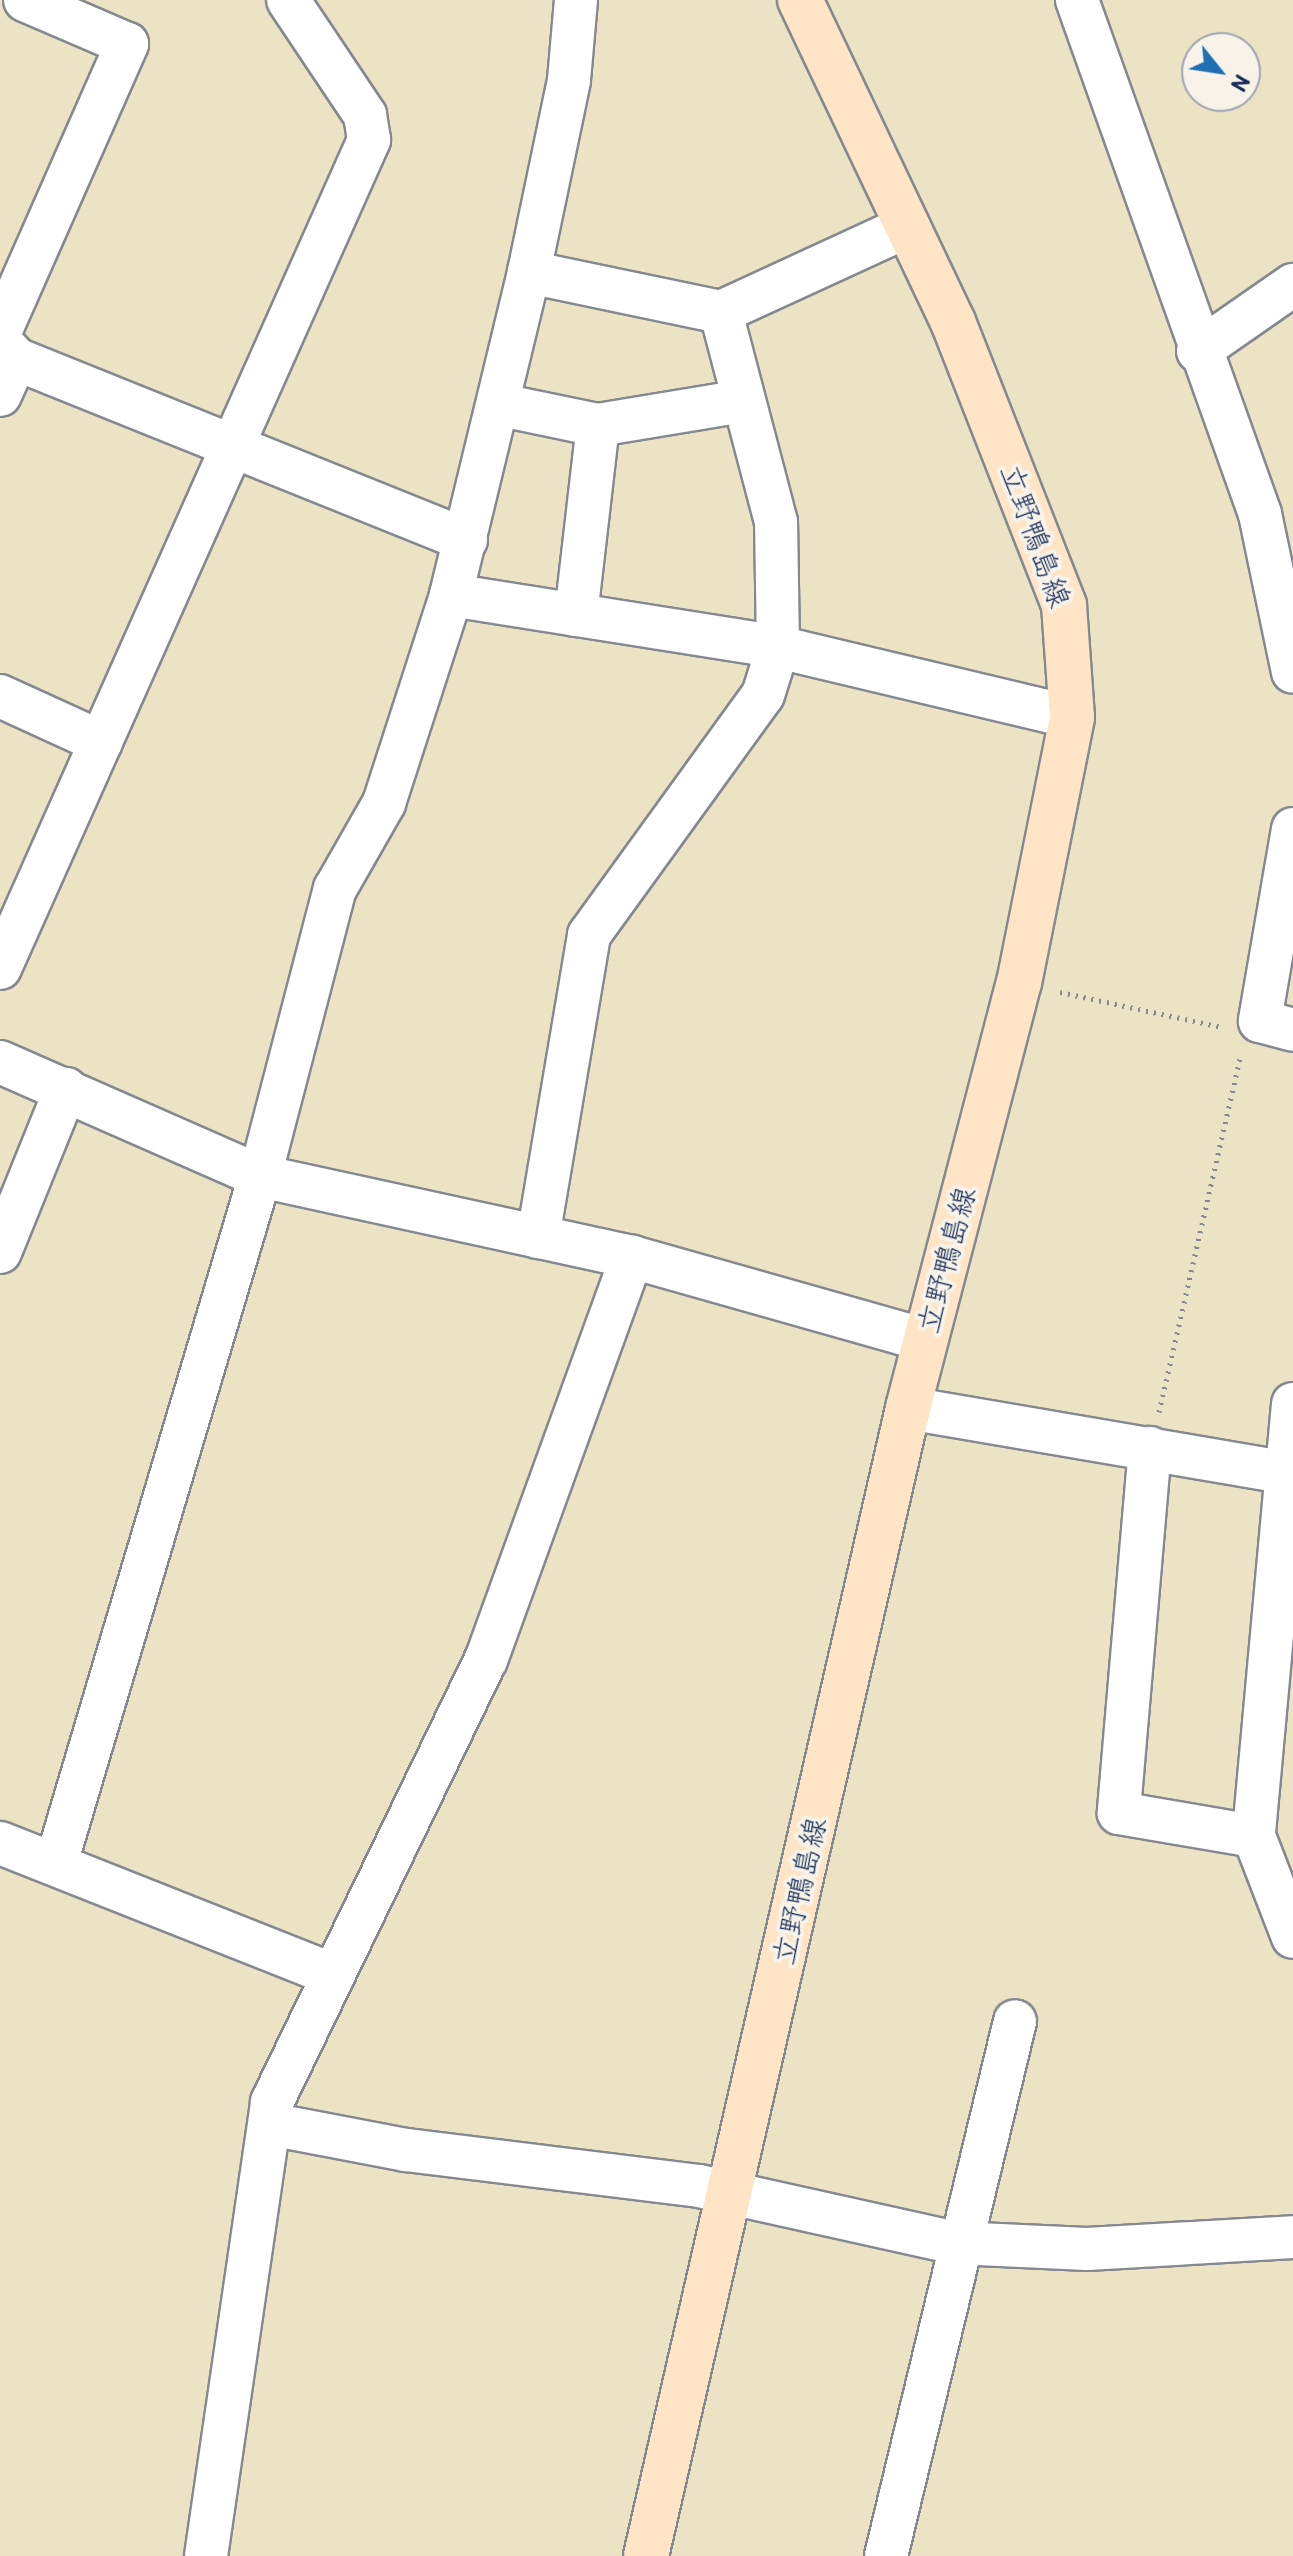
<!DOCTYPE html>
<html>
<head>
<meta charset="utf-8">
<style>
	body { margin:0 }
	#map { position:relative; width:1293px; height:2556px; overflow:hidden; background:#ece3c4; font-family:Itim,"Klee One",sans-serif }
	div>[style] { position:absolute }
	.path>* { height:5px; margin-top:-2.5px; transform-origin:0; background:repeating-linear-gradient(90deg,#848991 0 2px,transparent 0 8px) }
	.roads { filter:drop-shadow(2px 0 #848991) drop-shadow(-2px 0 #848991) drop-shadow(0 2px #848991) drop-shadow(0 -2px #848991) }
	.street>* { height:42px; margin:-21px; padding:0 21px; transform-origin:21px; border-radius:21px; background:#fff }
	.secondary>* { height:44px; margin:-22px; padding:0 22px; transform-origin:22px; border-radius:22px; background:#ffe4c6 }
	span { translate:-50% -50%; white-space:nowrap; text-align:center; line-height:1.15; -webkit-text-stroke:8px #f7f3e8; paint-order:stroke }
	.street-label { font-size:30px; color:#1b2f5e }
	.north { position:absolute; left:1181px; top:32px; width:80px; height:80px; box-sizing:border-box; background:#f7f3e8; border:2px solid #9fa5b1; border-radius:50%; rotate:120deg; font-size:22px; font-weight:700; line-height:32px; text-align:center; color:#1b2f5e }
	.north::after { content:''; display:block; margin:auto; width:28px; height:36px; background:#1f6fb2; clip-path:polygon(50% 0,100% 100%,50% 72%,0 100%) }
</style>
</head>
<body>
<div id="map">
	<div class="path">
		<i style="left:1060px;top:992px;width:166px;rotate:12.2deg"></i>
		<i style="left:1159px;top:1412px;width:366px;rotate:-77.1deg"></i>
	</div>
	<div class="roads">
		<div class="street">
			<i style="left:1077px;top:0;width:546px;rotate:70.4deg"></i>
			<i style="left:1260px;top:514px;width:161px;rotate:78.2deg"></i>
			<i style="left:529px;top:272px;width:196px;rotate:11.8deg"></i>
			<i style="left:0;top:332px;width:315px;rotate:-66.2deg"></i>
			<i style="left:127px;top:44px;width:111px;rotate:-156.7deg"></i>
			<i style="left:0;top:341px;width:24px;rotate:48deg"></i>
			<i style="left:16px;top:359px;width:485px;rotate:21.9deg"></i>
			<i style="left:1198px;top:351px;width:116px;rotate:-34.8deg"></i>
			<i style="left:0;top:395px;width:39px;rotate:-66deg"></i>
			<i style="left:501px;top:405px;width:99px;rotate:11.7deg"></i>
			<i style="left:598px;top:425px;width:147px;rotate:-9.4deg"></i>
			<i style="left:451px;top:595px;width:331px;rotate:9deg"></i>
			<i style="left:778px;top:647px;width:302px;rotate:13.4deg"></i>
			<i style="left:576px;top:615px;width:191px;rotate:-83.4deg"></i>
			<i style="left:0;top:696px;width:111px;rotate:24.5deg"></i>
			<i style="left:1293px;top:829px;width:195px;rotate:99.8deg"></i>
			<i style="left:1260px;top:1021px;width:34px;rotate:15deg"></i>
			<i style="left:0;top:968px;width:907px;rotate:-65.98deg"></i>
			<i style="left:369px;top:140px;width:25px;rotate:-99deg"></i>
			<i style="left:365px;top:115px;width:138px;rotate:-123.8deg"></i>
			<i style="left:0;top:1062px;width:284px;rotate:23.7deg"></i>
			<i style="left:260px;top:1176px;width:381px;rotate:12.3deg"></i>
			<i style="left:632px;top:1257px;width:305px;rotate:15.8deg"></i>
			<i style="left:538px;top:1237px;width:306px;rotate:-80.4deg"></i>
			<i style="left:589px;top:935px;width:296px;rotate:-54.1deg"></i>
			<i style="left:763px;top:695px;width:50px;rotate:-72.6deg"></i>
			<i style="left:778px;top:647px;width:125px;rotate:-90.9deg"></i>
			<i style="left:776px;top:522px;width:217px;rotate:-104.7deg"></i>
			<i style="left:721px;top:312px;width:206px;rotate:-24.7deg"></i>
			<i style="left:0;top:1252px;width:176px;rotate:-68deg"></i>
			<i style="left:1293px;top:1404px;width:434px;rotate:95.2deg"></i>
			<i style="left:1254px;top:1836px;width:108px;rotate:68.9deg"></i>
			<i style="left:908px;top:1408px;width:391px;rotate:9.7deg"></i>
			<i style="left:1150px;top:1448px;width:366px;rotate:94.9deg"></i>
			<i style="left:1119px;top:1813px;width:137px;rotate:9.7deg"></i>
			<i style="left:0;top:1843px;width:356px;rotate:21.6deg"></i>
			<i style="left:57px;top:1860px;width:713px;rotate:-73.47deg"></i>
			<i style="left:260px;top:1176px;width:297px;rotate:-75.4deg"></i>
			<i style="left:335px;top:889px;width:99px;rotate:-60.3deg"></i>
			<i style="left:384px;top:803px;width:219px;rotate:-72.1deg"></i>
			<i style="left:451px;top:595px;width:332px;rotate:-76.4deg"></i>
			<i style="left:529px;top:272px;width:196px;rotate:-78.2deg"></i>
			<i style="left:569px;top:80px;width:80px;rotate:-85deg"></i>
			<i style="left:270px;top:2124px;width:138px;rotate:10.8deg"></i>
			<i style="left:406px;top:2150px;width:295px;rotate:7deg"></i>
			<i style="left:699px;top:2186px;width:263px;rotate:12.5deg"></i>
			<i style="left:956px;top:2243px;width:131px;rotate:2.6deg"></i>
			<i style="left:1087px;top:2249px;width:206px;rotate:-3.3deg"></i>
			<i style="left:206px;top:2556px;width:459px;rotate:-81.7deg"></i>
			<i style="left:272px;top:2102px;width:491px;rotate:-64.2deg"></i>
			<i style="left:486px;top:1660px;width:429px;rotate:-70.1deg"></i>
			<i style="left:886px;top:2556px;width:550px;rotate:-76.44deg"></i>
		</div>
		<div class="secondary">
			<i style="left:646px;top:2556px;width:1178px;rotate:-77.14deg"></i>
			<i style="left:908px;top:1408px;width:439px;rotate:-75.4deg"></i>
			<i style="left:1019px;top:983px;width:271px;rotate:-78.7deg"></i>
			<i style="left:1072px;top:717px;width:112px;rotate:-94.1deg"></i>
			<i style="left:1064px;top:605px;width:304px;rotate:-111.4deg"></i>
			<i style="left:953px;top:322px;width:357px;rotate:-115.4deg"></i>
		</div>
	</div>
	<div class="street-label">
		<span style="left:1035px;top:536px;rotate:70deg">立野鴨島線</span>
		<span style="left:947px;top:1260px;rotate:-75deg">立野鴨島線</span>
		<span style="left:800px;top:1891px;rotate:-77deg">立野鴨島線</span>
	</div>
	<div class="north">N</div>
</div>
</body>
</html>
